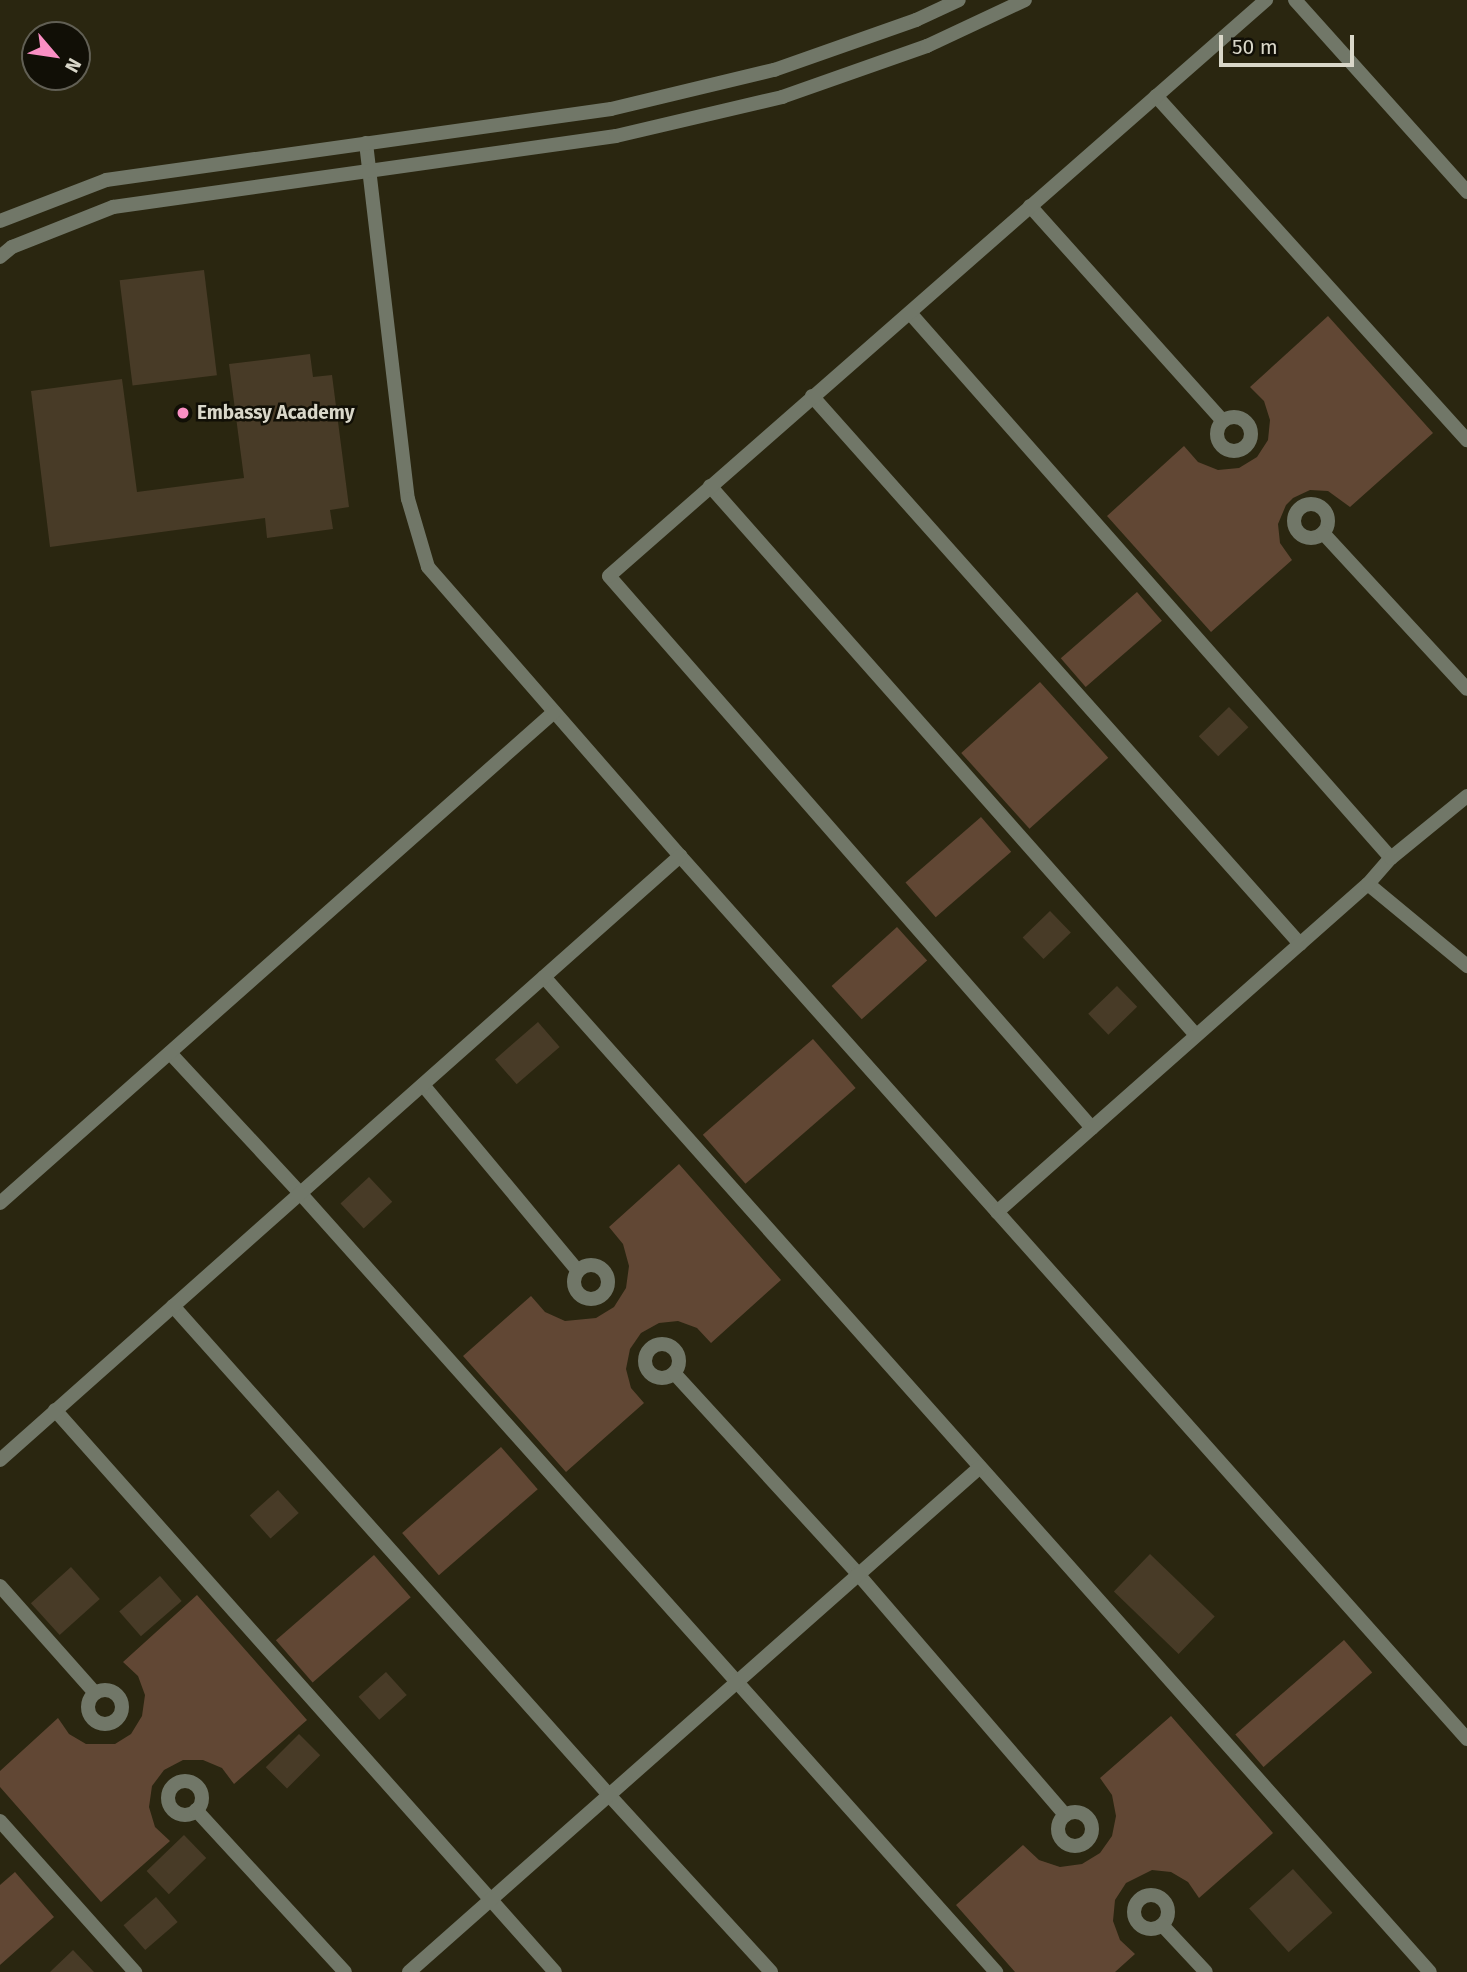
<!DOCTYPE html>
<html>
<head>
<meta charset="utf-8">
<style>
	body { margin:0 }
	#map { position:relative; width:1467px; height:1972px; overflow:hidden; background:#2a2610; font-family:"Fira Sans",sans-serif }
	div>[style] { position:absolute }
	.green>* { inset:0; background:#614734; transform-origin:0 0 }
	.building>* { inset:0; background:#483b27; transform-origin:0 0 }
	.street>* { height:14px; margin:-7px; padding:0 7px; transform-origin:7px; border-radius:7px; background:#717768 }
	.street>.ring { margin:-7px; padding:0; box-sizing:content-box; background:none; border:14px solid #717768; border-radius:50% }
	.dots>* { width:19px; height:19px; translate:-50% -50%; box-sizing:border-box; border:4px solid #110f06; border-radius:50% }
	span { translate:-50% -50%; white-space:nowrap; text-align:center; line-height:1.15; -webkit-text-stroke:5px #110f06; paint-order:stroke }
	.poi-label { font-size:19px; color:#d9d7c9; font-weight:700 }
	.left { translate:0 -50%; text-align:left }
	.north { position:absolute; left:21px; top:21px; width:70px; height:70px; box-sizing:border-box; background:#110f06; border:2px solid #615f54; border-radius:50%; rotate:119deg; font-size:19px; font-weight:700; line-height:28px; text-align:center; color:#d9d7c9 }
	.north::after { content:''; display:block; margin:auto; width:24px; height:32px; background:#fb8fc4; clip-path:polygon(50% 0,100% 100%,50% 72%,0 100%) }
	.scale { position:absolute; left:1219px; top:35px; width:135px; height:32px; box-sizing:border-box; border:4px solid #d9d7c9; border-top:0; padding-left:9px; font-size:21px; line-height:24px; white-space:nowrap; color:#d9d7c9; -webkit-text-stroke:5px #110f06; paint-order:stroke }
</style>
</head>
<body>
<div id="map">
	<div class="green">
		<i style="clip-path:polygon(1328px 316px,1433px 433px,1350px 507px,1328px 491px,1310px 490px,1293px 498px,1286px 505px,1278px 524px,1280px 543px,1292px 560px,1211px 632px,1107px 516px,1184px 446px,1198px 462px,1218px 470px,1239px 468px,1257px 457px,1268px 440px,1270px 420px,1264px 401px,1250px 387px)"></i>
		<i style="left:1137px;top:592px;width:38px;height:101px;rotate:49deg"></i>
		<i style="left:1040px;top:682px;width:102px;height:106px;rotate:48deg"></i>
		<i style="left:981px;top:817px;width:46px;height:100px;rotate:49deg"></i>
		<i style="left:897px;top:927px;width:45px;height:88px;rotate:48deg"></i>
		<i style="left:813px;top:1039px;width:65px;height:146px;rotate:49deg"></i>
		<i style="clip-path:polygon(679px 1164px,781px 1280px,711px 1343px,697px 1328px,678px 1321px,659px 1323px,641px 1333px,630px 1349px,626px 1369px,631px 1388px,644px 1403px,566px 1472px,463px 1356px,531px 1296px,545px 1312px,565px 1321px,596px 1318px,614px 1307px,626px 1288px,629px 1266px,623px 1244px,609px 1227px)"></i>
		<i style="left:501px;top:1447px;width:56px;height:131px;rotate:49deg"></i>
		<i style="left:374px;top:1555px;width:56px;height:130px;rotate:49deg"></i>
		<i style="clip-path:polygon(197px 1595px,307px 1720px,234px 1784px,222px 1768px,203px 1760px,183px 1760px,164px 1770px,152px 1786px,149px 1807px,155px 1827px,170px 1841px,101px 1902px,0 1787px,0 1771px,58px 1718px,69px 1734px,86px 1744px,115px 1744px,131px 1734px,142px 1716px,145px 1695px,138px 1676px,123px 1662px)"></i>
		<i style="left:1344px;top:1640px;width:43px;height:144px;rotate:49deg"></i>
		<i style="clip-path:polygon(1171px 1716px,1273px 1833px,1199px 1898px,1188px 1882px,1171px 1872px,1152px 1870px,1126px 1883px,1115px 1900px,1113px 1921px,1120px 1940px,1135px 1954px,1115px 1972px,1015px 1972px,956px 1905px,1023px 1845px,1039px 1860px,1060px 1867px,1082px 1864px,1100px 1853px,1112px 1836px,1116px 1816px,1112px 1795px,1100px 1778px)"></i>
		<i style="clip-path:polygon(15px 1872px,54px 1917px,0 1965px,0 1885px)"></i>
	</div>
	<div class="building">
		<i style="left:204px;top:270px;width:106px;height:85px;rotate:83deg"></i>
		<i style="clip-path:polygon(310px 354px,313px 377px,332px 375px,349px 507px,330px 510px,333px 529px,267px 538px,265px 518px,50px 547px,31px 391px,122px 379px,137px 492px,244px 478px,229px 364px)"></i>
		<i style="left:1229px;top:707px;width:28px;height:42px;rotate:46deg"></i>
		<i style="left:1050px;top:911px;width:30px;height:38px;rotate:46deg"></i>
		<i style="left:1117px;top:986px;width:29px;height:40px;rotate:46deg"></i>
		<i style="left:538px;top:1022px;width:33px;height:57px;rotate:49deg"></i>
		<i style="left:369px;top:1177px;width:34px;height:39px;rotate:47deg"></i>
		<i style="left:278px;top:1490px;width:31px;height:38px;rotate:48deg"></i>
		<i style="left:1150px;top:1554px;width:90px;height:52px;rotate:44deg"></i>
		<i style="left:71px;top:1567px;width:43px;height:54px;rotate:48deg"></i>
		<i style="left:160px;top:1576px;width:33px;height:54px;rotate:49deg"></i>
		<i style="left:386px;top:1672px;width:31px;height:37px;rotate:48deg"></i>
		<i style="left:299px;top:1734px;width:30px;height:47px;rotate:45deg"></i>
		<i style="left:184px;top:1835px;width:32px;height:52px;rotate:46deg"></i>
		<i style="left:1293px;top:1869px;width:59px;height:59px;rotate:48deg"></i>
		<i style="left:156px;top:1897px;width:33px;height:43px;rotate:49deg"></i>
		<i style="clip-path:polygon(73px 1950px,94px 1972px,50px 1972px)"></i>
	</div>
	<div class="street">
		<i style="left:1295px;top:0;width:258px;rotate:48.1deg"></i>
		<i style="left:1156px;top:96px;width:464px;rotate:47.9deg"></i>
		<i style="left:366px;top:143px;width:358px;rotate:83.3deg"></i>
		<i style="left:408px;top:499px;width:71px;rotate:73.6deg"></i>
		<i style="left:428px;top:567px;width:383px;rotate:48.9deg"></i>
		<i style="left:680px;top:856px;width:1183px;rotate:48.29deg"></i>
		<i style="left:1030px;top:206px;width:289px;rotate:48.1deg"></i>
		<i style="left:0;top:221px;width:114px;rotate:-21.1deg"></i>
		<i style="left:106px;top:180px;width:510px;rotate:-8deg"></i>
		<i style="left:611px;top:109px;width:168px;rotate:-13.5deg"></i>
		<i style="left:774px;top:70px;width:151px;rotate:-19.4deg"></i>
		<i style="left:916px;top:20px;width:47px;rotate:-24.9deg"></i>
		<i style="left:0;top:257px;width:16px;rotate:-40deg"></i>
		<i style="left:12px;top:247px;width:109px;rotate:-21.6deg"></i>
		<i style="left:113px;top:207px;width:508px;rotate:-8.03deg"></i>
		<i style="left:616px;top:136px;width:171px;rotate:-13.2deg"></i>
		<i style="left:782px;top:97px;width:154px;rotate:-19.4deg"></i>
		<i style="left:927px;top:46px;width:108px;rotate:-25.1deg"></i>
		<i style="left:910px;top:313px;width:727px;rotate:48.57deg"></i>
		<i style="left:812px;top:396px;width:734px;rotate:48.31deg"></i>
		<i class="ring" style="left:1217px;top:417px;width:20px;height:20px"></i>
		<i style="left:710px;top:486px;width:732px;rotate:48.49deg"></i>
		<i class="ring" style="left:1294px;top:504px;width:20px;height:20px"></i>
		<i style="left:1323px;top:533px;width:212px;rotate:47.3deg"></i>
		<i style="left:1368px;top:884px;width:129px;rotate:39.6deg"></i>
		<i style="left:544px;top:977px;width:1332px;rotate:48.32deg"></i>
		<i style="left:170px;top:1053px;width:191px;rotate:47.1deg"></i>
		<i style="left:300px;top:1193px;width:1045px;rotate:48.22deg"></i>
		<i style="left:423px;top:1085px;width:242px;rotate:50.2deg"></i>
		<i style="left:1092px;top:1128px;width:733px;rotate:-131.19deg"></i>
		<i style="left:609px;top:576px;width:874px;rotate:-41.24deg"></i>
		<i style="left:0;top:1203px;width:740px;rotate:-41.55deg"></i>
		<i style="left:997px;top:1212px;width:495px;rotate:-41.5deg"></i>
		<i style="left:1368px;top:884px;width:35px;rotate:-49deg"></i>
		<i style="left:1391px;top:858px;width:98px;rotate:-39.2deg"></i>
		<i class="ring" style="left:574px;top:1265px;width:20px;height:20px"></i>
		<i style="left:173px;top:1306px;width:655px;rotate:48.28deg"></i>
		<i style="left:609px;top:1795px;width:240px;rotate:47.5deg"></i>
		<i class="ring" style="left:645px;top:1344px;width:20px;height:20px"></i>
		<i style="left:674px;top:1373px;width:273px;rotate:47.5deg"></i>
		<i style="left:858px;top:1574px;width:318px;rotate:49.3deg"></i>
		<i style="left:55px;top:1410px;width:752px;rotate:48.34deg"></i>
		<i style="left:0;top:1460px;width:910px;rotate:-41.61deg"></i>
		<i style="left:0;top:1586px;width:143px;rotate:48.4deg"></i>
		<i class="ring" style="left:88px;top:1690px;width:20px;height:20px"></i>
		<i class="ring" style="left:168px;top:1781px;width:20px;height:20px"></i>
		<i style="left:196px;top:1810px;width:220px;rotate:47.4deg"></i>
		<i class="ring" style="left:1058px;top:1812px;width:20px;height:20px"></i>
		<i style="left:0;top:1821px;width:203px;rotate:48.2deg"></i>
		<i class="ring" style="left:1134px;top:1895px;width:20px;height:20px"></i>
		<i style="left:1162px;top:1925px;width:64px;rotate:46.9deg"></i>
		<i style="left:409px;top:1972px;width:762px;rotate:-41.49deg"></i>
	</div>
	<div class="dots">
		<i style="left:183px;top:413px;background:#fb8fc4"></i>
	</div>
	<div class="poi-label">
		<span class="left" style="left:197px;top:413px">Embassy Academy</span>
	</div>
	<div class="north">N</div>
	<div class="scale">50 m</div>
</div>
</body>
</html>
